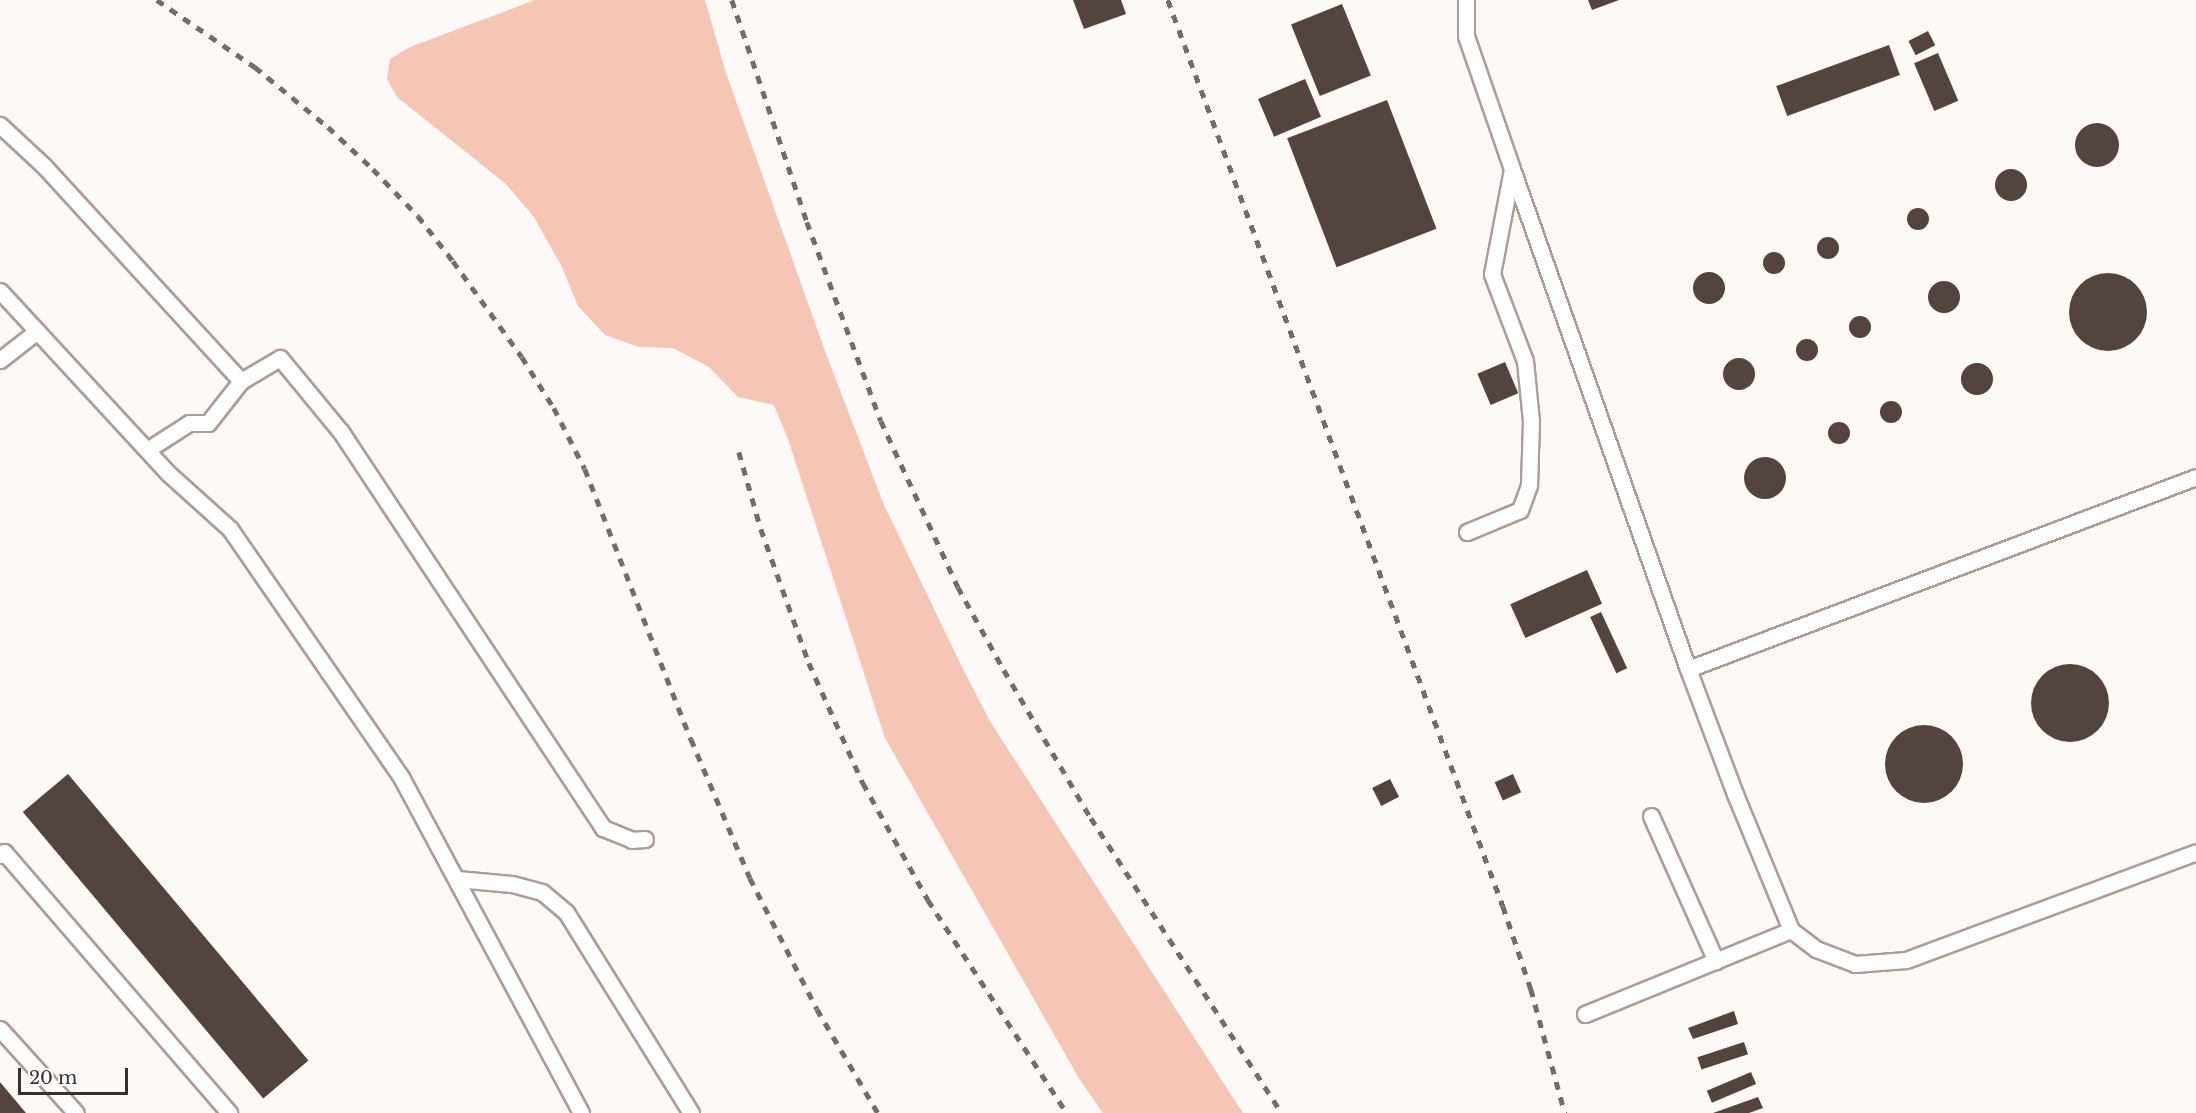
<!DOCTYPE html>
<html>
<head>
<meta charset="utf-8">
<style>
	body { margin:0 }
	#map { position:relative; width:2196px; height:1113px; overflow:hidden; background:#fcf9f7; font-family:"Libre Baskerville",serif }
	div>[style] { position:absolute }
	.green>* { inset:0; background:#f5c5b6 }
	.building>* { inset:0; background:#53443f; transform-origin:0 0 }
	.round { border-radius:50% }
	.roads { filter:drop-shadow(2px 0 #ae9d97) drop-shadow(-2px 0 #ae9d97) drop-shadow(0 2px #ae9d97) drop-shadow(0 -2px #ae9d97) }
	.service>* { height:15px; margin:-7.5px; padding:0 7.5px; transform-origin:7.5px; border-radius:7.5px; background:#fff }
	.rail>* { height:4.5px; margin-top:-2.25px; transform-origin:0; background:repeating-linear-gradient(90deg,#736d6a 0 8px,transparent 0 16px) }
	span { translate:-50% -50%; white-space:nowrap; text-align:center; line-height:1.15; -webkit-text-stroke:6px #fff; paint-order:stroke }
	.scale { position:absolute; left:18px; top:1068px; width:110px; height:27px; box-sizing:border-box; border:3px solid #37302d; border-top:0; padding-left:8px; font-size:18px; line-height:21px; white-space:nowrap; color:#37302d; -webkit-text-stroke:4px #fff; paint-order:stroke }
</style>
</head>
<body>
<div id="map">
	<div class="green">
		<i style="clip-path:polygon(535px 0,705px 0,726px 73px,825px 351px,884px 505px,962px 667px,991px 723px,1243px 1113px,1103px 1113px,1080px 1080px,885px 738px,788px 439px,774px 405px,738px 397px,709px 367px,673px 348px,639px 347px,605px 335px,578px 306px,562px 267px,534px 217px,506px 184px,397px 97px,387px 79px,390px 59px,410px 47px)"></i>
	</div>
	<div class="building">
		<i style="clip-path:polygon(1073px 0,1121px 0,1126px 14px,1084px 29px)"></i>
		<i style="clip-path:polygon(1588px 0,1619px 0,1592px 10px)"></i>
		<i style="left:1342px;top:4px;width:77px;height:55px;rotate:68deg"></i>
		<i style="left:1928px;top:31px;width:16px;height:22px;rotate:63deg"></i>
		<i style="left:1889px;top:45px;width:32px;height:120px;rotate:70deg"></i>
		<i style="left:1938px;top:53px;width:52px;height:26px;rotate:67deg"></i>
		<i style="left:1305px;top:79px;width:41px;height:51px;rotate:67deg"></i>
		<i style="left:1387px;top:100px;width:138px;height:107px;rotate:69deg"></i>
		<i class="round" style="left:2075px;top:123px;width:44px;height:44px"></i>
		<i class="round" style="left:1995px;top:169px;width:32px;height:32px"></i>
		<i class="round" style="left:1907px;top:208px;width:22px;height:22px"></i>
		<i class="round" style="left:1817px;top:237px;width:22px;height:22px"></i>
		<i class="round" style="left:1763px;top:252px;width:22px;height:22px"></i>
		<i class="round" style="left:1693px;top:272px;width:32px;height:32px"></i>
		<i class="round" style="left:2069px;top:273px;width:78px;height:78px"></i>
		<i class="round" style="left:1928px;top:281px;width:32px;height:32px"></i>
		<i class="round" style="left:1849px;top:316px;width:22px;height:22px"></i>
		<i class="round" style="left:1796px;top:339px;width:22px;height:22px"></i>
		<i class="round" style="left:1723px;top:358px;width:32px;height:32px"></i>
		<i style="left:1505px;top:362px;width:34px;height:30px;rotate:67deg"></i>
		<i class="round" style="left:1961px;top:363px;width:32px;height:32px"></i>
		<i class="round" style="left:1880px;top:401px;width:22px;height:22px"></i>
		<i class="round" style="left:1828px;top:422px;width:22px;height:22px"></i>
		<i class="round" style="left:1744px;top:457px;width:42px;height:42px"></i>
		<i style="left:1587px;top:570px;width:37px;height:84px;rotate:66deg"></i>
		<i style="left:1601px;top:612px;width:62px;height:12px;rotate:65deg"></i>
		<i class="round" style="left:2031px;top:664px;width:78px;height:78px"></i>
		<i class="round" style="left:1885px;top:725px;width:78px;height:78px"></i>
		<i style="left:68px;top:774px;width:374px;height:59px;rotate:50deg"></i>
		<i style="left:1513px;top:774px;width:20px;height:20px;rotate:66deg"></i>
		<i style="left:1390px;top:779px;width:20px;height:20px;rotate:63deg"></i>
		<i style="clip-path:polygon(1734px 1011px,1738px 1024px,1693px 1039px,1688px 1028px)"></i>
		<i style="left:1744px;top:1042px;width:13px;height:49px;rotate:72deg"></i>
		<i style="left:1751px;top:1072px;width:13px;height:48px;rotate:67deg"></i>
		<i style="clip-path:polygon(0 1082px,26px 1113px,0 1113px)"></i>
		<i style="clip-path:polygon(1758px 1097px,1763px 1108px,1749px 1113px,1713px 1113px)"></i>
	</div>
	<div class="roads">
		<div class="service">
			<i style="left:1466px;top:0;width:36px;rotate:90deg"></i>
			<i style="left:1466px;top:36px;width:141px;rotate:70.9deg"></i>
			<i style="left:1512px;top:169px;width:530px;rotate:70.61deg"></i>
			<i style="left:1688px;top:669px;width:134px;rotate:69.4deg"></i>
			<i style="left:1735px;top:794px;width:147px;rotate:67.6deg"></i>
			<i style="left:1791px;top:930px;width:31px;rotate:37deg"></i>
			<i style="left:1816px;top:949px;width:42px;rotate:21deg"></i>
			<i style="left:1855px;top:964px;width:51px;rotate:-4.5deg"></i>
			<i style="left:1906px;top:960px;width:309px;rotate:-20.4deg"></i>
			<i style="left:0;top:125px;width:60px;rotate:43deg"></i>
			<i style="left:44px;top:166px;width:292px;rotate:47.5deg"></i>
			<i style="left:241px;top:381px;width:45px;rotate:-30.5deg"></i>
			<i style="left:280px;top:358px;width:96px;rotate:50.5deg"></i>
			<i style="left:341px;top:432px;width:475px;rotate:56.5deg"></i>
			<i style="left:603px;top:828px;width:31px;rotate:22deg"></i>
			<i style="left:632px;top:840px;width:13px;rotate:-4deg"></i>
			<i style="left:0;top:291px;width:249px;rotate:47.3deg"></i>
			<i style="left:169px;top:474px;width:82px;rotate:42deg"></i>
			<i style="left:230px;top:529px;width:301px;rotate:55.4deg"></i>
			<i style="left:401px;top:777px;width:381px;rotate:61.8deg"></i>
			<i style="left:0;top:360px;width:47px;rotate:-38.1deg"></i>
			<i style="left:147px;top:450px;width:50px;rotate:-32.7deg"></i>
			<i style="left:189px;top:423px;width:19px"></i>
			<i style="left:208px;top:423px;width:53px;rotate:-51.8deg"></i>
			<i style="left:1467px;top:532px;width:57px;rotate:-22.5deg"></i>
			<i style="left:1520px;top:510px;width:27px;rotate:-70deg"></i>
			<i style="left:1529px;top:485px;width:64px;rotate:-88.2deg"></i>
			<i style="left:1531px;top:421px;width:60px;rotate:-95.7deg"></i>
			<i style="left:1525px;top:361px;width:93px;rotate:-110.8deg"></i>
			<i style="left:1492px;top:274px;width:107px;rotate:-79.2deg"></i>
			<i style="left:1688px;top:669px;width:543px;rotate:-20.7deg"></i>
			<i style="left:1651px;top:816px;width:159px;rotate:65.9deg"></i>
			<i style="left:0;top:855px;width:5px;rotate:-37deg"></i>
			<i style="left:4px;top:852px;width:345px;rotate:49.2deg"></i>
			<i style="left:457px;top:879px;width:55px;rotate:5.2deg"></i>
			<i style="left:512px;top:884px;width:31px;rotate:15deg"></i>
			<i style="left:542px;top:892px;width:31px;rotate:40deg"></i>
			<i style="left:566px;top:912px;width:237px;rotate:58.1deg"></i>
			<i style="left:1585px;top:1014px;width:222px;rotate:-22.2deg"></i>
			<i style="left:0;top:1029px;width:113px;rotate:47.9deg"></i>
		</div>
	</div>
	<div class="rail">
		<i style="left:157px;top:0;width:119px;rotate:34.4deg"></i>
		<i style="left:255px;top:67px;width:94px;rotate:39.4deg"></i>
		<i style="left:328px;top:127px;width:62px;rotate:43deg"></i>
		<i style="left:373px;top:169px;width:65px;rotate:46.2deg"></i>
		<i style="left:418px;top:216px;width:57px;rotate:52.1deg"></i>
		<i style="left:453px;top:261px;width:118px;rotate:54.3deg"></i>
		<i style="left:522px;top:357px;width:60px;rotate:57.9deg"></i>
		<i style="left:554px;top:408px;width:68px;rotate:63.1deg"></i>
		<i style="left:585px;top:469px;width:290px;rotate:68.6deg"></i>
		<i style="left:691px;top:739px;width:151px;rotate:67deg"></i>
		<i style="left:750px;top:878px;width:147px;rotate:62.9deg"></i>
		<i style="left:817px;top:1009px;width:121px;rotate:59.6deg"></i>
		<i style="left:732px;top:0;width:234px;rotate:71.3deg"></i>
		<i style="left:807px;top:222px;width:212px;rotate:69.6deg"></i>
		<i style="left:881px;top:421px;width:183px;rotate:65.1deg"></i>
		<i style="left:958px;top:587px;width:95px;rotate:61deg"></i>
		<i style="left:1004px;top:670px;width:172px;rotate:59.6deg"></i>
		<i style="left:1091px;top:818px;width:351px;rotate:57.1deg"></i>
		<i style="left:1168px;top:0;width:966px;rotate:69.71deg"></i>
		<i style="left:1503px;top:906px;width:88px;rotate:71.4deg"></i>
		<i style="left:1531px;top:989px;width:129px;rotate:74.7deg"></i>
		<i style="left:739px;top:452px;width:80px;rotate:74.1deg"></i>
		<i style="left:761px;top:529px;width:142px;rotate:70.3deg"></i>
		<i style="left:809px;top:663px;width:132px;rotate:65.8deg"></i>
		<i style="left:863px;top:783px;width:134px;rotate:60.9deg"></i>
		<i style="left:928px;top:900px;width:254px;rotate:56.9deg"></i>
	</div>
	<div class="scale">20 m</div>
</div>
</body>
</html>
